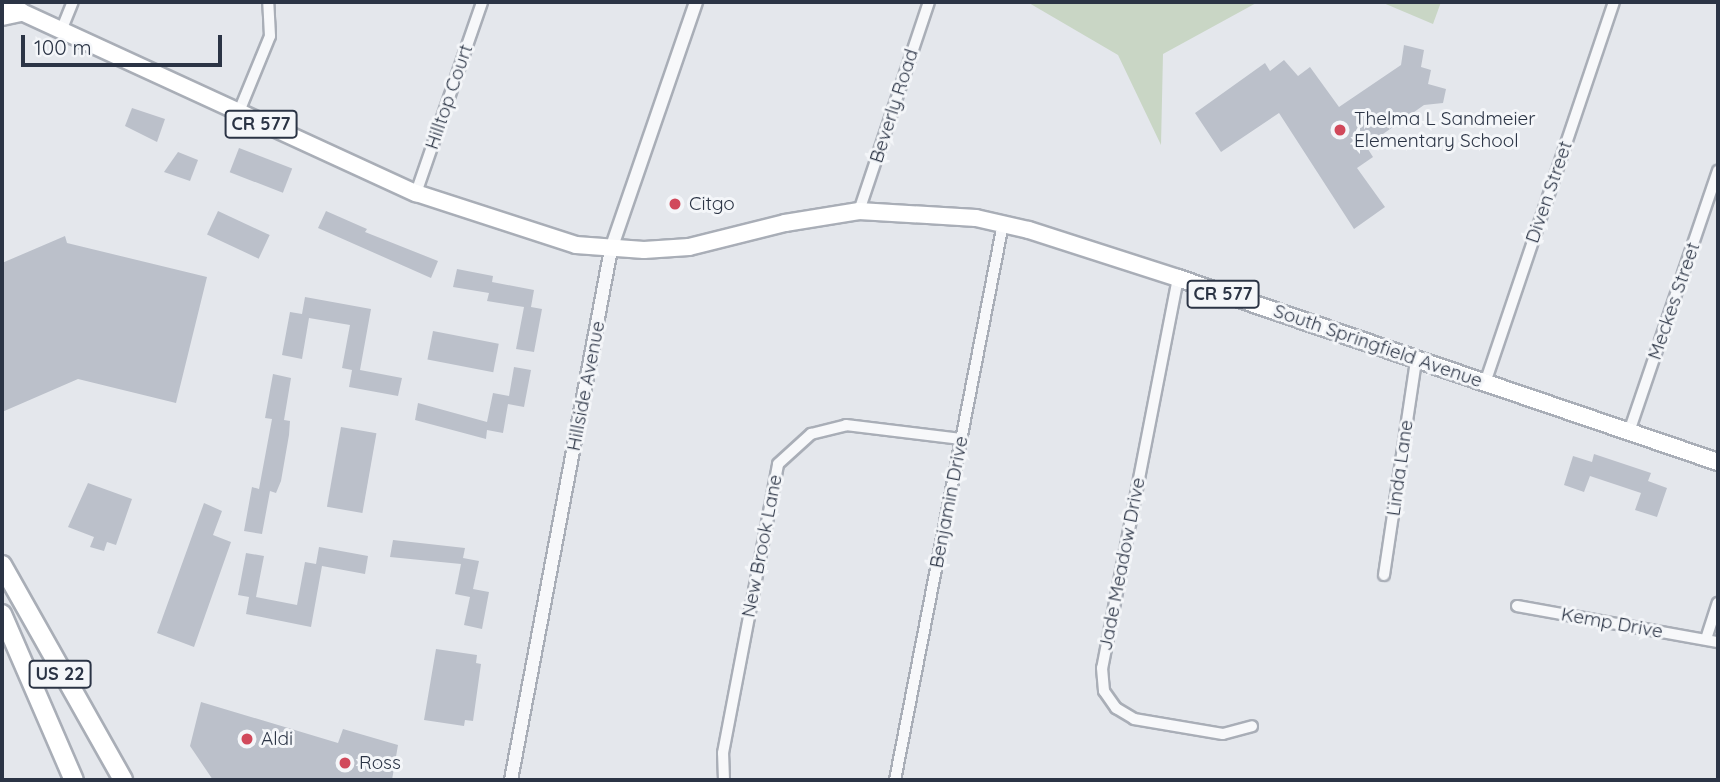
<!DOCTYPE html>
<html>
<head>
<meta charset="utf-8">
<style>
	body { margin:0 }
	#map { position:relative; width:1720px; height:782px; overflow:hidden; background:#e4e7ec; font-family:Quicksand,sans-serif }
	div>[style] { position:absolute }
	.green>* { inset:0; background:#c9d6c5 }
	.building>* { inset:0; background:#bbc0ca; transform-origin:0 0 }
	.roads { filter:drop-shadow(2px 0 #a9aeb7) drop-shadow(-2px 0 #a9aeb7) drop-shadow(0 2px #a9aeb7) drop-shadow(0 -2px #a9aeb7) }
	.minor>* { height:10px; margin:-5px; padding:0 5px; transform-origin:5px; border-radius:5px; background:#f7f8fa }
	.tertiary>* { height:12px; margin:-6px; padding:0 6px; transform-origin:6px; border-radius:6px; background:#f7f8fa }
	.primary>* { height:16px; margin:-8px; padding:0 8px; transform-origin:8px; border-radius:8px; background:#fff }
	.trunk>* { height:18px; margin:-9px; padding:0 9px; transform-origin:9px; border-radius:9px; background:#fff }
	.dots>* { width:19px; height:19px; translate:-50% -50%; box-sizing:border-box; border:4px solid #f4f6f9; border-radius:50% }
	span { translate:-50% -50%; white-space:nowrap; text-align:center; line-height:1.15; -webkit-text-stroke:6px #f4f6f9; paint-order:stroke }
	.shield-label span { padding:2px 5px; background:#f4f6f9; border:2px solid; border-radius:5px; -webkit-text-stroke-width:0 }
	.shield-label { font-size:18px; color:#2b3445; font-weight:700 }
	.street-label { font-size:19px; color:#2b3445 }
	.poi-label { font-size:19px; color:#2b3445 }
	.left { translate:0 -50%; text-align:left }
	.frame { position:absolute; inset:0; border:4px solid #2b3445; pointer-events:none }
	.scale { position:absolute; left:21px; top:35px; width:201px; height:32px; box-sizing:border-box; border:4px solid #2b3445; border-top:0; padding-left:9px; font-size:21px; line-height:24px; white-space:nowrap; color:#2b3445; -webkit-text-stroke:5px #f4f6f9; paint-order:stroke }
</style>
</head>
<body>
<div id="map">
	<div class="green">
		<i style="clip-path:polygon(1258px 2px,1163px 54px,1161px 145px,1118px 55px,1029px 3px)"></i>
		<i style="clip-path:polygon(1381px 2px,1441px 2px,1433px 24px)"></i>
	</div>
	<div class="building">
		<i style="clip-path:polygon(1404px 45px,1424px 50px,1421px 67px,1431px 70px,1428px 84px,1446px 89px,1443px 103px,1424px 105px,1366px 146px,1373px 157px,1357px 168px,1385px 207px,1354px 229px,1279px 113px,1221px 152px,1195px 113px,1265px 63px,1270px 71px,1284px 60px,1298px 76px,1310px 67px,1339px 107px,1401px 65px)"></i>
		<i style="clip-path:polygon(132px 108px,165px 119px,157px 142px,125px 126px)"></i>
		<i style="left:239px;top:148px;width:57px;height:26px;rotate:21deg"></i>
		<i style="clip-path:polygon(178px 152px,198px 160px,190px 181px,164px 172px)"></i>
		<i style="left:218px;top:211px;width:57px;height:26px;rotate:25deg"></i>
		<i style="clip-path:polygon(326px 211px,367px 229px,365px 232px,438px 261px,431px 278px,318px 228px)"></i>
		<i style="clip-path:polygon(65px 236px,67px 243px,207px 277px,176px 403px,78px 379px,2px 412px,2px 263px)"></i>
		<i style="clip-path:polygon(457px 269px,493px 276px,492px 282px,534px 290px,531px 307px,542px 309px,534px 352px,516px 349px,524px 307px,487px 301px,489px 293px,453px 287px)"></i>
		<i style="clip-path:polygon(305px 297px,371px 309px,360px 370px,402px 378px,398px 396px,349px 387px,352px 370px,342px 368px,350px 325px,309px 318px,302px 359px,282px 355px,290px 312px,302px 314px)"></i>
		<i style="left:433px;top:331px;width:67px;height:29px;rotate:11deg"></i>
		<i style="clip-path:polygon(514px 367px,531px 370px,524px 407px,508px 404px,503px 433px,487px 430px,486px 439px,415px 420px,418px 403px,487px 422px,493px 393px,509px 396px)"></i>
		<i style="clip-path:polygon(273px 374px,291px 378px,284px 420px,290px 421px,289px 435px,281px 481px,276px 493px,270px 491px,262px 534px,244px 531px,252px 487px,259px 489px,272px 419px,265px 418px)"></i>
		<i style="left:341px;top:427px;width:36px;height:81px;rotate:10deg"></i>
		<i style="clip-path:polygon(1594px 454px,1651px 473px,1648px 481px,1667px 488px,1657px 517px,1635px 510px,1641px 493px,1590px 476px,1584px 492px,1564px 485px,1573px 456px,1592px 462px)"></i>
		<i style="clip-path:polygon(88px 483px,132px 499px,116px 545px,107px 542px,104px 551px,90px 547px,94px 537px,68px 527px)"></i>
		<i style="clip-path:polygon(204px 503px,222px 511px,213px 535px,231px 542px,194px 647px,157px 633px)"></i>
		<i style="clip-path:polygon(393px 540px,465px 548px,463px 558px,479px 561px,473px 589px,489px 592px,482px 629px,464px 625px,470px 597px,455px 594px,461px 564px,390px 557px)"></i>
		<i style="clip-path:polygon(319px 547px,368px 556px,365px 574px,322px 566px,311px 627px,246px 614px,249px 597px,238px 595px,246px 553px,264px 556px,256px 597px,297px 605px,305px 562px,316px 564px)"></i>
		<i style="clip-path:polygon(436px 649px,477px 655px,476px 663px,481px 664px,473px 721px,465px 720px,464px 726px,424px 720px)"></i>
		<i style="clip-path:polygon(201px 702px,338px 743px,343px 729px,398px 745px,392px 780px,213px 780px,190px 746px)"></i>
	</div>
	<div class="roads">
		<div class="minor">
			<i style="left:61px;top:31px;width:31px;rotate:-68deg"></i>
			<i style="left:238px;top:114px;width:84px;rotate:-67.7deg"></i>
			<i style="left:270px;top:36px;width:34px;rotate:-93deg"></i>
			<i style="left:416px;top:193px;width:202px;rotate:-70.9deg"></i>
			<i style="left:859px;top:211px;width:220px;rotate:-71.5deg"></i>
			<i style="left:1178px;top:278px;width:397px;rotate:101deg"></i>
			<i style="left:1102px;top:668px;width:23px;rotate:85deg"></i>
			<i style="left:1104px;top:691px;width:21px;rotate:55deg"></i>
			<i style="left:1116px;top:708px;width:21px;rotate:31deg"></i>
			<i style="left:1134px;top:719px;width:90px;rotate:9.6deg"></i>
			<i style="left:1223px;top:734px;width:30px;rotate:-15deg"></i>
			<i style="left:1485px;top:383px;width:402px;rotate:-71.3deg"></i>
			<i style="left:1629px;top:432px;width:276px;rotate:-71.2deg"></i>
			<i style="left:1384px;top:575px;width:216px;rotate:-81.5deg"></i>
			<i style="left:1517px;top:606px;width:204px;rotate:10.2deg"></i>
			<i style="left:1706px;top:639px;width:38px;rotate:-72deg"></i>
			<i style="left:724px;top:780px;width:27px;rotate:-92deg"></i>
			<i style="left:723px;top:753px;width:294px;rotate:-79.2deg"></i>
			<i style="left:778px;top:464px;width:45px;rotate:-42.3deg"></i>
			<i style="left:811px;top:434px;width:36px;rotate:-14deg"></i>
			<i style="left:846px;top:425px;width:116px;rotate:6.9deg"></i>
			<i style="left:895px;top:780px;width:566px;rotate:-79.01deg"></i>
		</div>
		<div class="tertiary">
			<i style="left:511px;top:780px;width:540px;rotate:-79.33deg"></i>
			<i style="left:611px;top:249px;width:261px;rotate:-71deg"></i>
		</div>
		<div class="primary">
			<i style="left:2px;top:3px;width:456px;rotate:24.7deg"></i>
			<i style="left:416px;top:193px;width:168px;rotate:18deg"></i>
			<i style="left:576px;top:245px;width:68px;rotate:4.2deg"></i>
			<i style="left:644px;top:250px;width:45px;rotate:-3.8deg"></i>
			<i style="left:689px;top:247px;width:99px;rotate:-14deg"></i>
			<i style="left:785px;top:223px;width:75px;rotate:-9.2deg"></i>
			<i style="left:859px;top:211px;width:117px;rotate:3.4deg"></i>
			<i style="left:976px;top:218px;width:54px;rotate:12.8deg"></i>
			<i style="left:1029px;top:230px;width:157px;rotate:17.9deg"></i>
			<i style="left:1178px;top:278px;width:570px;rotate:18.82deg"></i>
		</div>
		<div class="trunk">
			<i style="left:2px;top:16px;width:19px;rotate:-12deg"></i>
			<i style="left:2px;top:565px;width:247px;rotate:60.6deg"></i>
			<i style="left:2px;top:614px;width:181px;rotate:66.6deg"></i>
		</div>
	</div>
	<div class="dots">
		<i style="left:1340px;top:130px;background:#d1495b"></i>
		<i style="left:675px;top:204px;background:#d1495b"></i>
		<i style="left:247px;top:739px;background:#d1495b"></i>
		<i style="left:345px;top:763px;background:#d1495b"></i>
	</div>
	<div class="shield-label">
		<span style="left:261px;top:124px">CR 577</span>
		<span style="left:1223px;top:294px">CR 577</span>
		<span style="left:60px;top:674px">US 22</span>
	</div>
	<div class="street-label">
		<span style="left:449px;top:97px;rotate:-71deg">Hilltop Court</span>
		<span style="left:894px;top:106px;rotate:-72deg">Beverly Road</span>
		<span style="left:1549px;top:192px;rotate:-71deg">Diven Street</span>
		<span style="left:1674px;top:301px;rotate:-71deg">Meckes Street</span>
		<span style="left:1378px;top:346px;rotate:19deg">South Springfield Avenue</span>
		<span style="left:586px;top:386px;rotate:-79deg">Hillside Avenue</span>
		<span style="left:1400px;top:468px;rotate:-82deg">Linda Lane</span>
		<span style="left:949px;top:502px;rotate:-79deg">Benjamin Drive</span>
		<span style="left:762px;top:546px;rotate:-79deg">New Brook Lane</span>
		<span style="left:1122px;top:564px;rotate:-79deg">Jade Meadow Drive</span>
		<span style="left:1612px;top:623px;rotate:10deg">Kemp Drive</span>
	</div>
	<div class="poi-label">
		<span class="left" style="left:1354px;top:130px">Thelma L Sandmeier<br>Elementary School</span>
		<span class="left" style="left:689px;top:204px">Citgo</span>
		<span class="left" style="left:261px;top:739px">Aldi</span>
		<span class="left" style="left:359px;top:763px">Ross</span>
	</div>
	<div class="frame"></div>
	<div class="scale">100 m</div>
</div>
</body>
</html>
